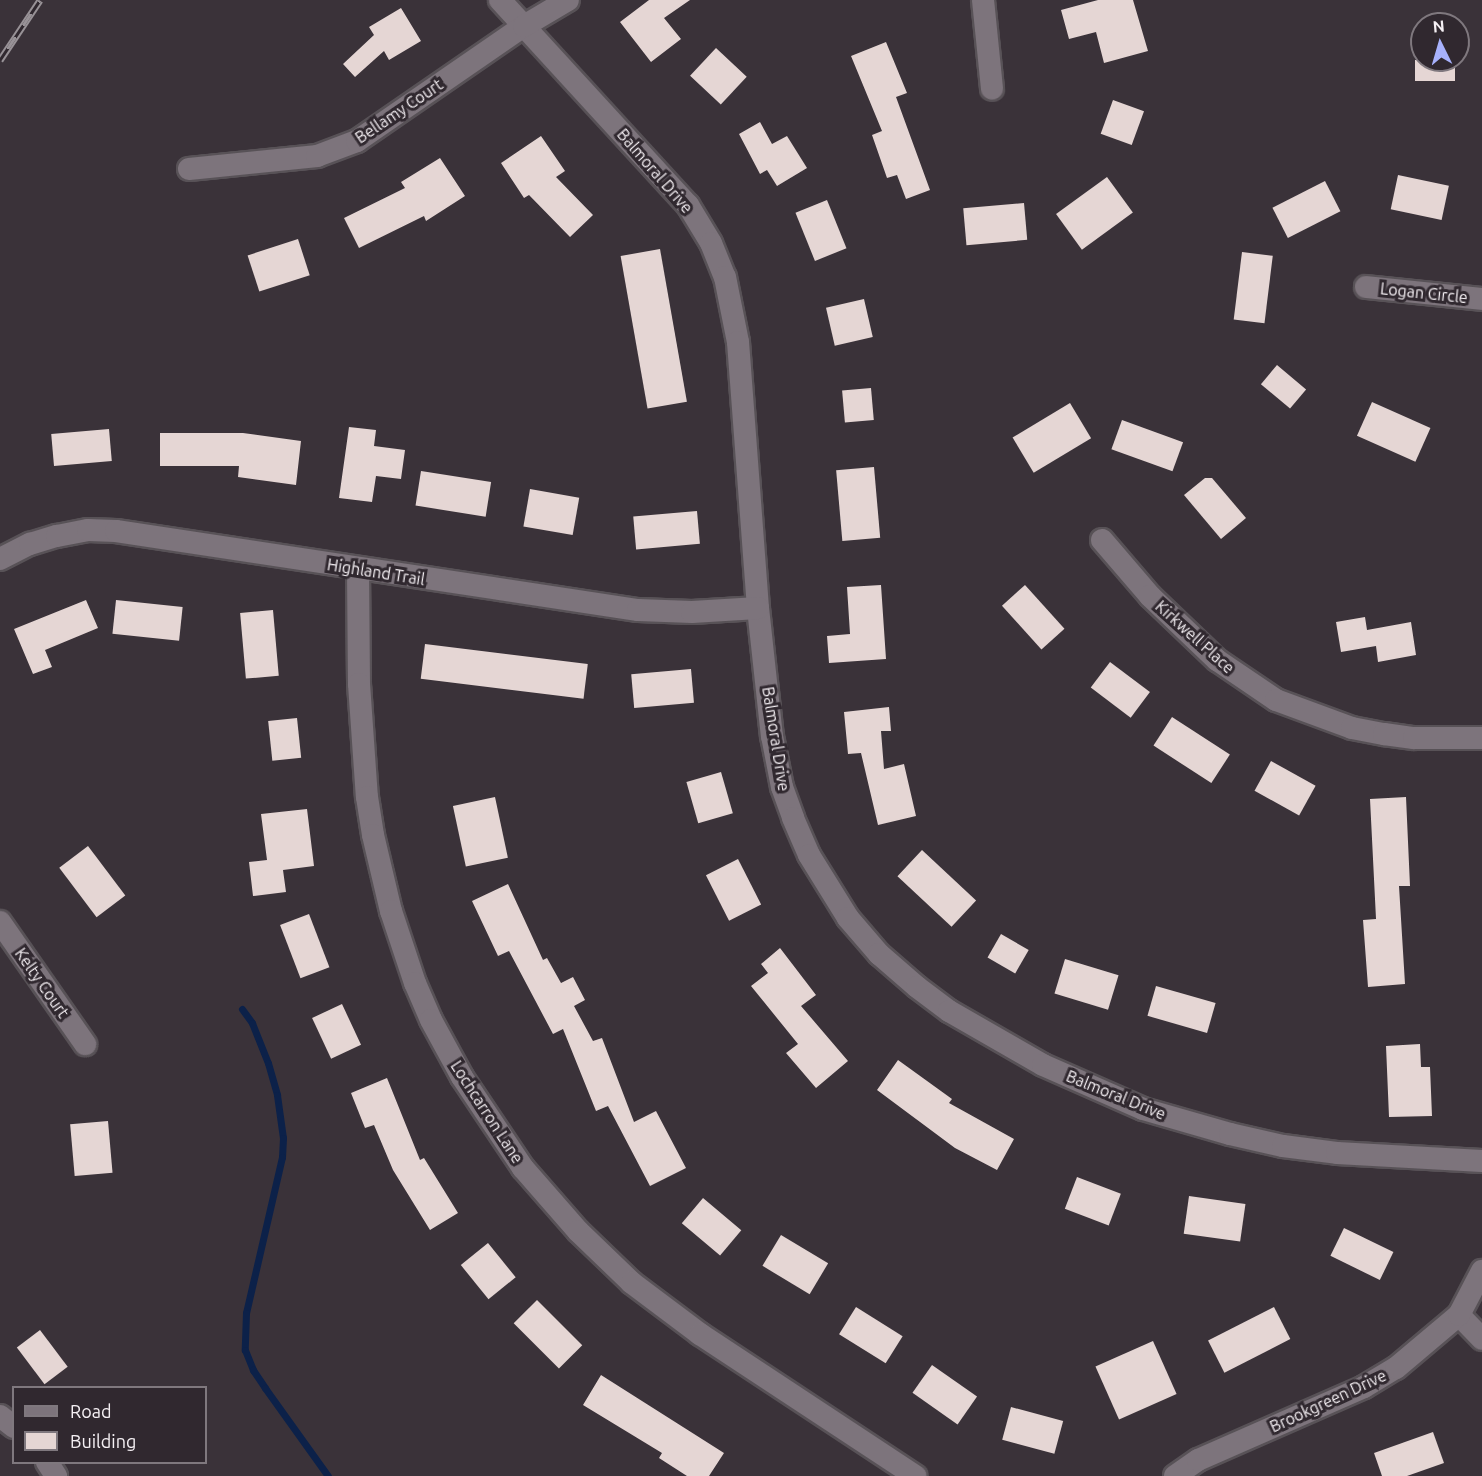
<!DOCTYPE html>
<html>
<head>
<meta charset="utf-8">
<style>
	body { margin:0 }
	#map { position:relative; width:1482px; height:1476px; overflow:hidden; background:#3a3239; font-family:Ubuntu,sans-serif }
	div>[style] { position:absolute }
	.stream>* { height:7px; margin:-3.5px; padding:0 3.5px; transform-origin:3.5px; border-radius:3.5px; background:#0c2149 }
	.building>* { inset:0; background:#e5d6d4; transform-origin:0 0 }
	.roads { filter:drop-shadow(2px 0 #585257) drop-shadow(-2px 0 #585257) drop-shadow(0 2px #585257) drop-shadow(0 -2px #585257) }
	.minor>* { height:22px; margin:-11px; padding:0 11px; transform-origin:11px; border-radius:11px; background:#7d747c }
	.rail>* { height:7px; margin-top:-3.5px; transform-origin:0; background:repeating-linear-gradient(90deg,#30282f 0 14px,#989297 0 28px); box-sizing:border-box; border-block:2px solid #989297 }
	span { translate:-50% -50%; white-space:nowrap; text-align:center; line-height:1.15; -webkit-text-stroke:6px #30282f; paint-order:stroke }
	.street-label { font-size:16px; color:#f5f0f4 }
	.legend { position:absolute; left:12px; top:1386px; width:195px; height:78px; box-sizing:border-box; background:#30282f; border:2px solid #7f787e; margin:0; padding:8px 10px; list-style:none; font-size:18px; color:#f5f0f4 }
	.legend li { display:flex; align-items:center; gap:12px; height:30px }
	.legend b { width:30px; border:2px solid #7f787e }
	.north { position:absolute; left:1410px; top:12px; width:60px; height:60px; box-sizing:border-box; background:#30282f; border:2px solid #7f787e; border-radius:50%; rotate:355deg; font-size:16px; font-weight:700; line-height:24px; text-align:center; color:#f5f0f4 }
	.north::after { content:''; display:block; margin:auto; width:21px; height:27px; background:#a7b1fc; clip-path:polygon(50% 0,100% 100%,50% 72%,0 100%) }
</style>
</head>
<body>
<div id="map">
	<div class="stream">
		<i style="left:242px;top:1009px;width:17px;rotate:54deg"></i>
		<i style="left:252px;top:1023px;width:43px;rotate:68.2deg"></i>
		<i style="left:268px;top:1063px;width:33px;rotate:74deg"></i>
		<i style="left:277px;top:1095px;width:43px;rotate:82.1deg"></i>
		<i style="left:283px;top:1138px;width:19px;rotate:93deg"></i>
		<i style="left:282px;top:1157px;width:160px;rotate:103deg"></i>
		<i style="left:246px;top:1313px;width:37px;rotate:92deg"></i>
		<i style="left:245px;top:1350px;width:22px;rotate:68deg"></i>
		<i style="left:253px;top:1370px;width:22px;rotate:56deg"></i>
		<i style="left:265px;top:1388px;width:108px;rotate:54.4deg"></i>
	</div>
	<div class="building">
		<i style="clip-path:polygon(649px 0,690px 0,664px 18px,681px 39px,651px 62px,620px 22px)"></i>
		<i style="clip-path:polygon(1098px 0,1133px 0,1148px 51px,1104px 63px,1096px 32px,1069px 39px,1061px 10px)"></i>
		<i style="clip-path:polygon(401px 8px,421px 41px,389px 60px,384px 51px,355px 77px,343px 64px,374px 35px,369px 27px)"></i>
		<i style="clip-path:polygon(886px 42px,907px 93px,896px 97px,930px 190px,906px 199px,897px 175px,887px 178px,872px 135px,882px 131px,851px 56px)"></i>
		<i style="left:716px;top:48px;width:42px;height:38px;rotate:43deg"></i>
		<i style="left:1415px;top:60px;width:40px;height:21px"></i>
		<i style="left:1113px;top:100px;width:33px;height:36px;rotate:20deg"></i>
		<i style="clip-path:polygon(760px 122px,772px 144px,787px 136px,807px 168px,777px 186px,767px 170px,760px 174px,739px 134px)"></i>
		<i style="clip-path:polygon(541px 136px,565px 171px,556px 177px,593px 215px,570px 237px,529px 195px,524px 198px,501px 163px)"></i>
		<i style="clip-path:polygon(440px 158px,465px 196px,426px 221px,424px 216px,359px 248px,344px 218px,405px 188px,401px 182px)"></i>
		<i style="left:1398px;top:175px;width:52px;height:35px;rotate:12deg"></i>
		<i style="left:1107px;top:177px;width:44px;height:63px;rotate:54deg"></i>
		<i style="left:1325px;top:181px;width:34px;height:59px;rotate:63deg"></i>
		<i style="left:827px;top:200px;width:52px;height:34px;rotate:68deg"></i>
		<i style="left:1024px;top:203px;width:37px;height:61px;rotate:85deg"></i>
		<i style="left:298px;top:239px;width:38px;height:53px;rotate:72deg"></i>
		<i style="left:660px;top:249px;width:155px;height:40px;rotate:80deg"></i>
		<i style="left:1242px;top:252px;width:31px;height:68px;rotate:7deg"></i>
		<i style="left:864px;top:299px;width:39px;height:39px;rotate:77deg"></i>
		<i style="left:1277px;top:365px;width:38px;height:25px;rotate:40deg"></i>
		<i style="left:871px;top:388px;width:32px;height:29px;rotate:85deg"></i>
		<i style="left:1372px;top:402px;width:64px;height:37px;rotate:24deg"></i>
		<i style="left:1070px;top:403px;width:41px;height:67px;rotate:59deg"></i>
		<i style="left:1122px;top:420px;width:65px;height:31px;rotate:20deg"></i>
		<i style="clip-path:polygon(349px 427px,376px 430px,374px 446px,405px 450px,401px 479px,376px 476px,372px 502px,339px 498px)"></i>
		<i style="left:109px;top:429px;width:32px;height:58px;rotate:85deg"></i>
		<i style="clip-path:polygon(160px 433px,243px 433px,301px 441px,296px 485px,238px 477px,239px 466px,160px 466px)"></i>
		<i style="left:874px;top:467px;width:71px;height:38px;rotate:85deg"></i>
		<i style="left:421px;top:471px;width:71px;height:35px;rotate:9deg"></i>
		<i style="clip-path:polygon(1205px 478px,1212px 478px,1246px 518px,1221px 539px,1184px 495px)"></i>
		<i style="left:530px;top:489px;width:50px;height:38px;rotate:10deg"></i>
		<i style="left:697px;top:511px;width:33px;height:64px;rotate:85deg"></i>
		<i style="clip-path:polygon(881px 585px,886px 659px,829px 663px,827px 636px,850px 634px,847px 587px)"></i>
		<i style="left:1025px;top:585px;width:59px;height:31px;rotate:48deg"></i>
		<i style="clip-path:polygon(86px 600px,98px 628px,45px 650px,52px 667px,33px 674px,14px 629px)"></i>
		<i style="left:116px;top:600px;width:67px;height:34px;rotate:6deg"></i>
		<i style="left:273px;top:610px;width:66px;height:33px;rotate:85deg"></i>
		<i style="clip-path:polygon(1365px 617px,1367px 630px,1411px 622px,1416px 655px,1378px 662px,1376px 646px,1341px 652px,1336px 622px)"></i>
		<i style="left:425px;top:644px;width:164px;height:35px;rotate:7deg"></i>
		<i style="left:1110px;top:662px;width:50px;height:32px;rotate:37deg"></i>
		<i style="left:691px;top:669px;width:34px;height:60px;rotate:85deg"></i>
		<i style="clip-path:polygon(889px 707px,891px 731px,881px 731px,884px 769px,904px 764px,916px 816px,878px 825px,861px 753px,848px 754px,844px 712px)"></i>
		<i style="left:1172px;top:717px;width:69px;height:34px;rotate:33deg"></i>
		<i style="left:297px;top:718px;width:40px;height:29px;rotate:84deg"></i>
		<i style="left:1271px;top:761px;width:51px;height:34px;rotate:29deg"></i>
		<i style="left:721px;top:772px;width:43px;height:36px;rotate:74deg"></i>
		<i style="left:495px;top:797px;width:62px;height:43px;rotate:78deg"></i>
		<i style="clip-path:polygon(1406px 797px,1410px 886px,1399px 886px,1405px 984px,1368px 987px,1363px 920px,1376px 919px,1370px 799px)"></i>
		<i style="clip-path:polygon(307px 809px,314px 866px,283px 870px,286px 892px,253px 896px,249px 862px,267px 860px,261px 814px)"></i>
		<i style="left:88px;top:846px;width:62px;height:36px;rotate:53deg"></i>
		<i style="left:922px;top:850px;width:74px;height:36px;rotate:43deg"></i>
		<i style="left:738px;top:859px;width:51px;height:36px;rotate:63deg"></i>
		<i style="clip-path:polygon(508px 884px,543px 960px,547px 958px,561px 983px,573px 977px,585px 1000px,574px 1006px,593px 1041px,602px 1038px,634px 1122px,656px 1111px,686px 1168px,650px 1186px,608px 1106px,596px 1111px,563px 1029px,553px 1034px,509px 951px,498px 956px,472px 901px)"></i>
		<i style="left:309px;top:914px;width:57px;height:31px;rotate:69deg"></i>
		<i style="left:1001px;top:934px;width:32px;height:27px;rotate:30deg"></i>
		<i style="clip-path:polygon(780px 948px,816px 995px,801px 1006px,848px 1061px,816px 1088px,786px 1053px,798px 1044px,751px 986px,768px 973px,761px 964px)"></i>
		<i style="left:1065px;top:959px;width:56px;height:36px;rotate:17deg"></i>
		<i style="left:1156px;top:986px;width:62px;height:31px;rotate:16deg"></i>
		<i style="left:342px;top:1004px;width:45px;height:33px;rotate:65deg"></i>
		<i style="clip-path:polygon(1420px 1044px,1421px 1067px,1430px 1067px,1432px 1116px,1389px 1117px,1386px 1046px)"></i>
		<i style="clip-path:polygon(898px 1060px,952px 1099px,949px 1103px,1014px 1139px,997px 1170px,955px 1148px,877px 1090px)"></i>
		<i style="clip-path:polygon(387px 1078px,420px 1160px,424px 1158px,458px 1213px,430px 1230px,393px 1170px,374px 1125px,365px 1128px,351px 1093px)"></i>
		<i style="left:108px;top:1121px;width:52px;height:38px;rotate:85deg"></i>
		<i style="left:1077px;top:1177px;width:47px;height:34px;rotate:21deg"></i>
		<i style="left:1189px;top:1196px;width:57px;height:38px;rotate:8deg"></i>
		<i style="left:703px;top:1198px;width:50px;height:33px;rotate:40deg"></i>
		<i style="left:1344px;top:1228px;width:55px;height:31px;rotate:26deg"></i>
		<i style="left:781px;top:1235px;width:55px;height:36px;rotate:31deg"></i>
		<i style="left:488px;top:1243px;width:44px;height:35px;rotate:51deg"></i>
		<i style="left:537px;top:1300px;width:64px;height:33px;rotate:45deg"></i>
		<i style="left:856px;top:1307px;width:55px;height:32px;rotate:32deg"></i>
		<i style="left:1274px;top:1307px;width:36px;height:74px;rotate:63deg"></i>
		<i style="left:40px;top:1330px;width:46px;height:29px;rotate:53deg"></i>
		<i style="left:1153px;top:1341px;width:58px;height:63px;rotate:66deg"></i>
		<i style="left:932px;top:1365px;width:55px;height:34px;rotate:35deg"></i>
		<i style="clip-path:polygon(601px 1375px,724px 1453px,709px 1476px,687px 1476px,659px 1458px,662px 1453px,583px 1405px)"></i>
		<i style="left:1011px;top:1407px;width:54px;height:34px;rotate:15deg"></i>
		<i style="clip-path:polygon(1433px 1432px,1444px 1463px,1407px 1476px,1382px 1476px,1374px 1453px)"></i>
	</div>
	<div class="roads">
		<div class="minor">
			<i style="left:500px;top:0;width:278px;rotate:47.5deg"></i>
			<i style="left:688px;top:205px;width:44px;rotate:58.8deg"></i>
			<i style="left:711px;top:243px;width:37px;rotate:68deg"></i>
			<i style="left:725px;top:277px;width:66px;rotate:78.7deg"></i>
			<i style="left:738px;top:342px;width:267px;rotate:85.7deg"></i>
			<i style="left:758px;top:608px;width:129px;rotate:83.8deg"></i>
			<i style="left:772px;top:736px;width:52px;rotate:78.9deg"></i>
			<i style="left:782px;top:787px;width:33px;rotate:70deg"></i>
			<i style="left:793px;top:818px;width:40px;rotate:66.6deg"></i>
			<i style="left:809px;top:855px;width:74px;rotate:58.2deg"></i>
			<i style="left:848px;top:918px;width:48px;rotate:49.3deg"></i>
			<i style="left:879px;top:954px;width:50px;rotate:41deg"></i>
			<i style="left:917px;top:987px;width:40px;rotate:37deg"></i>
			<i style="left:949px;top:1011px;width:108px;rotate:29.9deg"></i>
			<i style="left:1043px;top:1065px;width:109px;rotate:23.7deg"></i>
			<i style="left:1143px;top:1109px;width:91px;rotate:16deg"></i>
			<i style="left:1230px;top:1134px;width:54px;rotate:12.8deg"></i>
			<i style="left:1283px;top:1146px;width:54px;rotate:7.4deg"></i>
			<i style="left:1337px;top:1153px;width:145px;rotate:3.2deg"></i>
			<i style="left:983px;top:0;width:89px;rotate:84.2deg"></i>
			<i style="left:189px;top:169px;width:129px;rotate:-5.8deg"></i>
			<i style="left:317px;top:156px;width:43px;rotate:-20.6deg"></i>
			<i style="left:357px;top:141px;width:203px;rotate:-34.6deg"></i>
			<i style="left:524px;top:26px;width:51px;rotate:-30.6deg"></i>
			<i style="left:1366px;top:287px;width:117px;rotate:5.9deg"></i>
			<i style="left:1102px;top:540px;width:74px;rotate:49.4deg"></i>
			<i style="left:1150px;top:596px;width:93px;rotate:43.7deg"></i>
			<i style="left:1217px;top:660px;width:71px;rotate:34.1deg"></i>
			<i style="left:1276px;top:700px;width:81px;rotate:20.2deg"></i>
			<i style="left:1352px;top:728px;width:33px;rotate:11deg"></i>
			<i style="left:1384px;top:734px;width:30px;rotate:8deg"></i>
			<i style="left:1414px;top:738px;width:68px"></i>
			<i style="left:0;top:559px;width:34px;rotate:-27deg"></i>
			<i style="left:30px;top:544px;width:28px;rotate:-17deg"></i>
			<i style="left:57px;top:536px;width:32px;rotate:-11deg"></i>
			<i style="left:88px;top:530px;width:28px;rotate:2deg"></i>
			<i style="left:116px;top:531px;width:528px;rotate:8.61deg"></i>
			<i style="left:638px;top:610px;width:54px;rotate:2.1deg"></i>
			<i style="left:692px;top:612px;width:66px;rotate:-3.5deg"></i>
			<i style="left:358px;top:569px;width:115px;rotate:89.5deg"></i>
			<i style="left:359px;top:684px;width:113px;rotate:86deg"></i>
			<i style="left:367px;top:797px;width:38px;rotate:81deg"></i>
			<i style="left:373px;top:835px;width:78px;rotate:76.7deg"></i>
			<i style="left:391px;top:911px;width:76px;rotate:71.6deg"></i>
			<i style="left:415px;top:983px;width:40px;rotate:66.6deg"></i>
			<i style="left:431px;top:1020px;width:65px;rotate:61.5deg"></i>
			<i style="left:462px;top:1077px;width:110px;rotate:56.2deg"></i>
			<i style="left:523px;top:1168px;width:84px;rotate:48.9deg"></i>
			<i style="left:578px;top:1231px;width:75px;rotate:43.9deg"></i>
			<i style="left:632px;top:1283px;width:85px;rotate:36.9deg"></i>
			<i style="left:700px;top:1334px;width:258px;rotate:33.4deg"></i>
			<i style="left:0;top:922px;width:149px;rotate:55.1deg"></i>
			<i style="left:1459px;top:1315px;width:33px;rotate:46deg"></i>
			<i style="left:0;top:1416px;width:18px;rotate:38deg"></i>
			<i style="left:47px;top:1462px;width:17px;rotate:57deg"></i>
			<i style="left:1175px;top:1476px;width:28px;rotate:-35deg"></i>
			<i style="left:1198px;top:1460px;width:181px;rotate:-23.7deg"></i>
			<i style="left:1364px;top:1387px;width:37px;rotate:-31deg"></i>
			<i style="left:1396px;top:1368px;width:82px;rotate:-40.1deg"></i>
			<i style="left:1459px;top:1315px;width:50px;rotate:-62.4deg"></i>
		</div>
	</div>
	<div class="rail">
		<i style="left:0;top:60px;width:72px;rotate:-56.3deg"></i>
	</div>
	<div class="street-label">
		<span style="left:399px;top:111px;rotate:-34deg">Bellamy Court</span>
		<span style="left:655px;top:171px;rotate:49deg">Balmoral Drive</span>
		<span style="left:1424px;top:293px;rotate:6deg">Logan Circle</span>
		<span style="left:376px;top:572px;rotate:9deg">Highland Trail</span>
		<span style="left:1195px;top:637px;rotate:42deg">Kirkwell Place</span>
		<span style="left:776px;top:739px;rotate:81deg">Balmoral Drive</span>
		<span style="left:42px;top:983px;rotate:55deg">Kelty Court</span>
		<span style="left:1116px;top:1095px;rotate:22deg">Balmoral Drive</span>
		<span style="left:487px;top:1112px;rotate:57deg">Lochcarron Lane</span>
		<span style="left:1328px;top:1401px;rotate:-25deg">Brookgreen Drive</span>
	</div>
	<ul class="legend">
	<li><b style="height:8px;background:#7d747c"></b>Road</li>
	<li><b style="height:16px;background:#e5d6d4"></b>Building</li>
	</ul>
	<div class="north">N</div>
</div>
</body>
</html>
